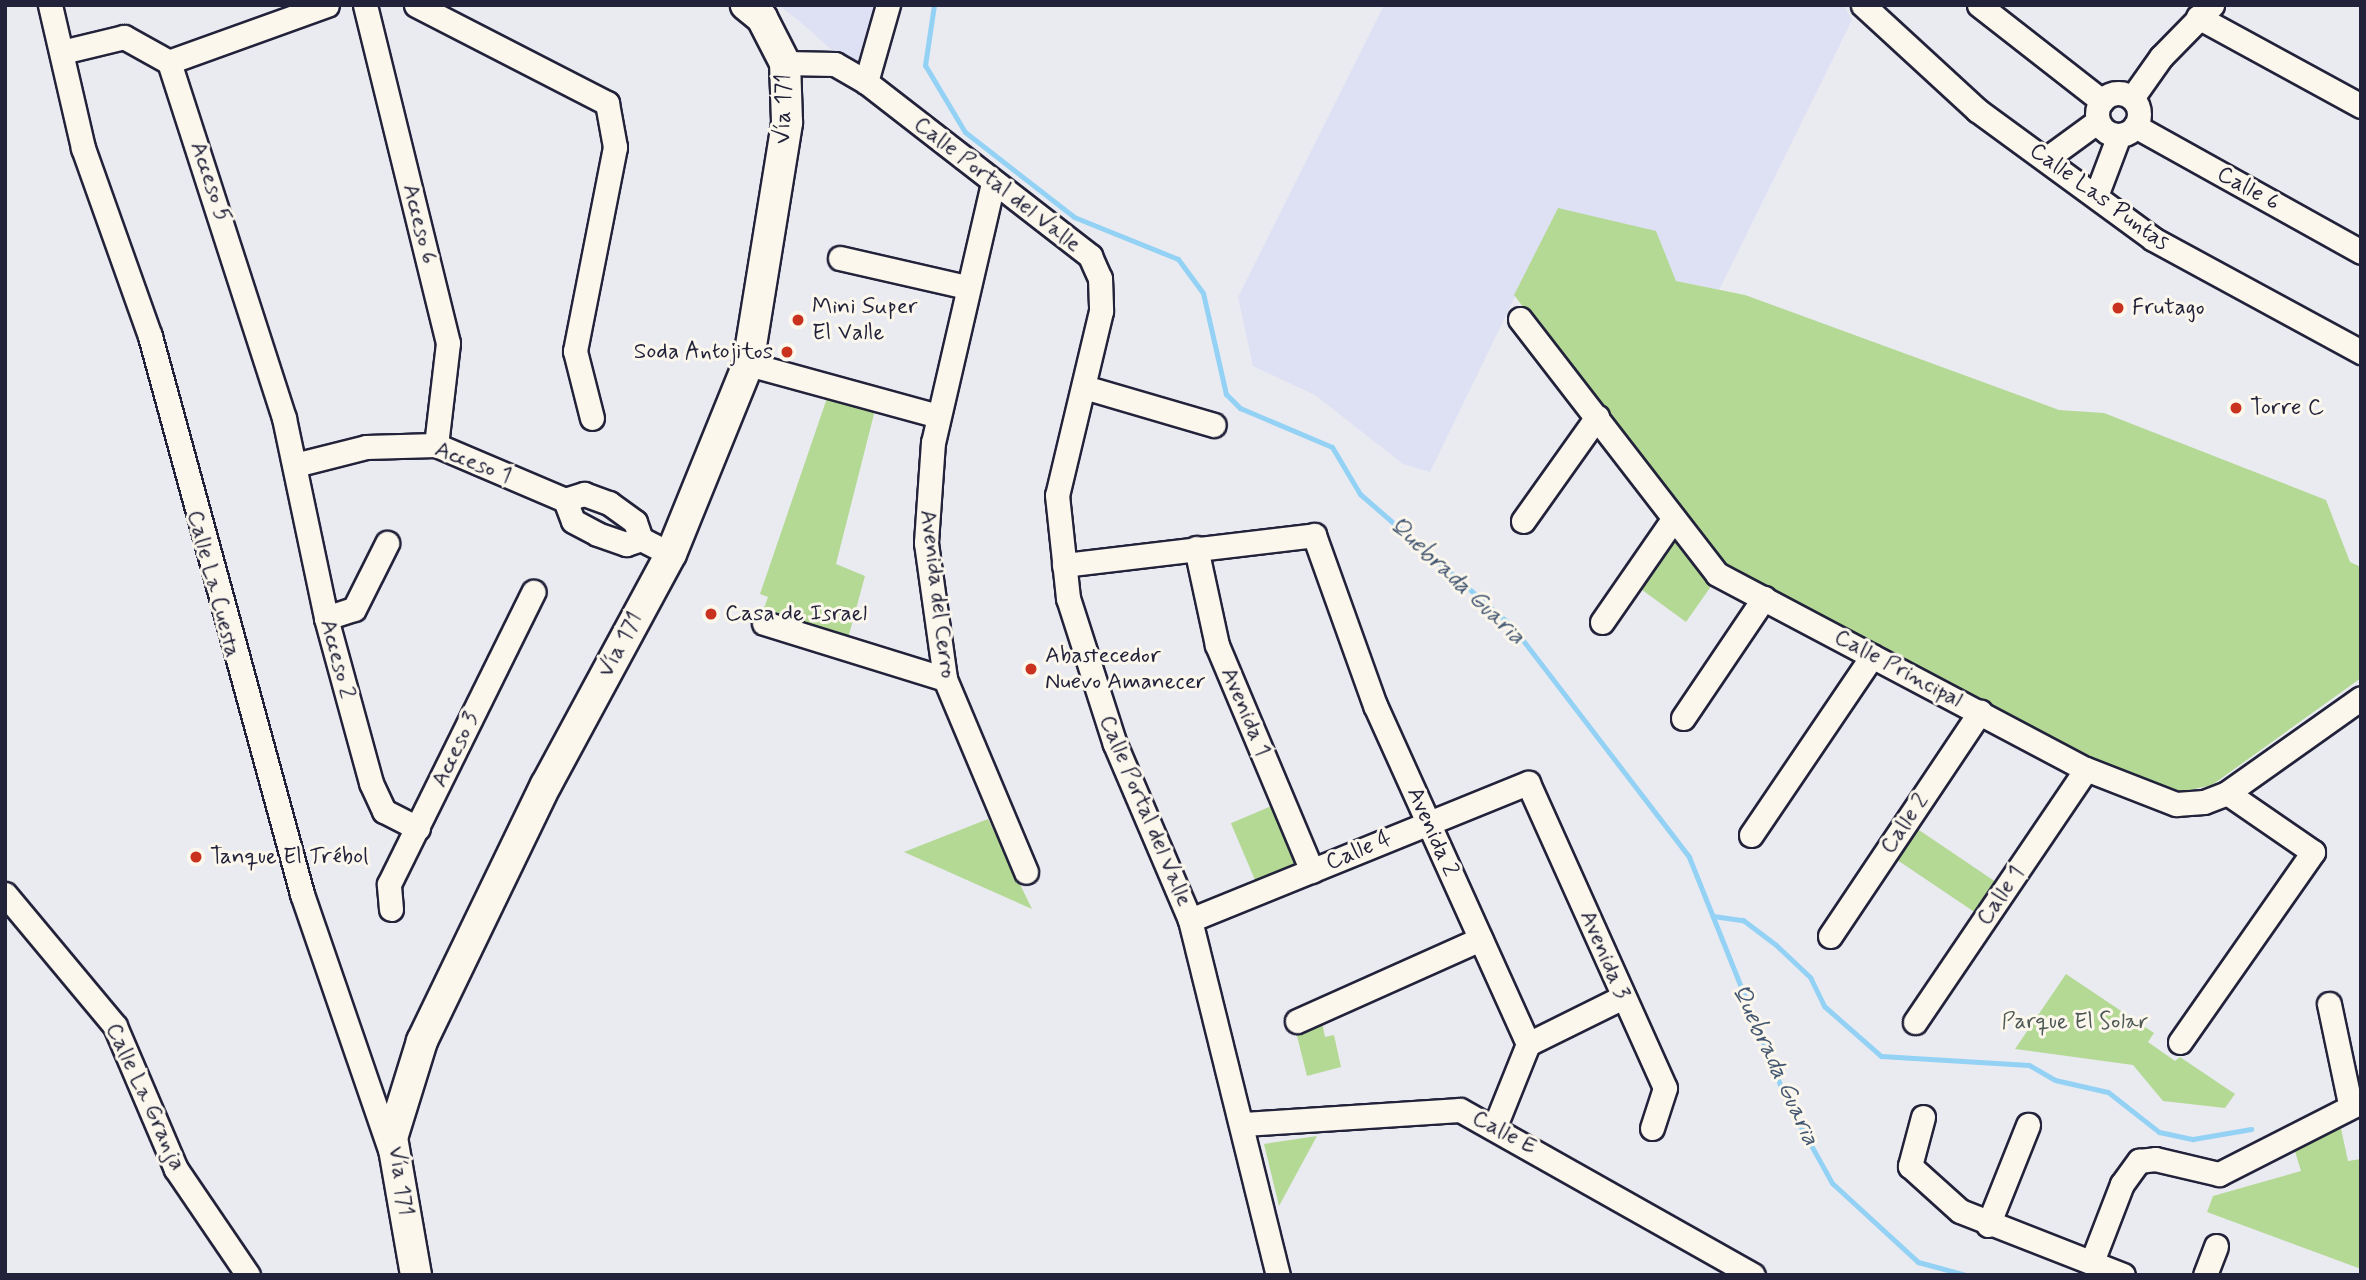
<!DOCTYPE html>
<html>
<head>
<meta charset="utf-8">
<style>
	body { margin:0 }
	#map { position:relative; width:2366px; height:1280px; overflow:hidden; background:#eaeaf1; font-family:Mynerve,sans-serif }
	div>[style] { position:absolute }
	.built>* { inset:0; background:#dee0f4 }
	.green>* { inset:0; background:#b4d994; transform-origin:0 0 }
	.stream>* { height:5px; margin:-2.5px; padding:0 2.5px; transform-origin:2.5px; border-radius:2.5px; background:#93d2f4 }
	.roads { filter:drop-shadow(2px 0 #22223b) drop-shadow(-2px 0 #22223b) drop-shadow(0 2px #22223b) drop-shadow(0 -2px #22223b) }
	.minor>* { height:23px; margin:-11.5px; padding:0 11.5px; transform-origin:11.5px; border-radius:11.5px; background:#fbf7ec }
	.minor>.ring { margin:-11.5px; padding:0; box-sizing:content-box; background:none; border:23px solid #fbf7ec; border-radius:50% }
	.major>* { height:30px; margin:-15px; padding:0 15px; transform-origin:15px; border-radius:15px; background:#fbf7ec }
	.dots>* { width:19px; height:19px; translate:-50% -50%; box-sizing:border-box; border:4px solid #fbf7ec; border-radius:50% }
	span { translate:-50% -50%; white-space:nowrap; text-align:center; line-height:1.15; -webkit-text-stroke:6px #fbf7ec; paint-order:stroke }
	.street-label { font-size:23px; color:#22223b }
	.poi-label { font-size:23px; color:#22223b }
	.left { translate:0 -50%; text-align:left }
	.right { translate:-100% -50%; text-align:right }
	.park-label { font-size:23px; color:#4e5956 }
	.water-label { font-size:24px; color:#445772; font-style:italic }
	.frame { position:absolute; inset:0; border:7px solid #22223b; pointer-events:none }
</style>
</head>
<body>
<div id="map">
	<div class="built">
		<i style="clip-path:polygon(778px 5px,875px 5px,855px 70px,799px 21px)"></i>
		<i style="clip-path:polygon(1384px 5px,1844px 5px,1852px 20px,1719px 290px,1676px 281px,1558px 208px,1430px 472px,1403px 464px,1315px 395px,1253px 366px,1238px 297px)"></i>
	</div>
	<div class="green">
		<i style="clip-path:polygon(1558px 208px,1656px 231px,1676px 281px,1745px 295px,2059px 410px,2104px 413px,2326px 500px,2350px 562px,2361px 567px,2361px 678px,2212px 785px,2181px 792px,2136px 780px,1719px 565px,1514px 295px)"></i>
		<i style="clip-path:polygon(827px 398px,875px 410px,836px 564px,865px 576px,847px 642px,762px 614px,768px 597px,760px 594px)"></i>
		<i style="clip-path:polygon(1674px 529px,1714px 582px,1686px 622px,1634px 584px)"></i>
		<i style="left:1276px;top:804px;width:69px;height:49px;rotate:67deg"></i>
		<i style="clip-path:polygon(988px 819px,1032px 909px,904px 852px)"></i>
		<i style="left:1913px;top:826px;width:104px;height:37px;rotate:34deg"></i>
		<i style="clip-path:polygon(2066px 974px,2154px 1033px,2148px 1042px,2175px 1061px,2180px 1057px,2235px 1094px,2225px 1108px,2163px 1101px,2133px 1065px,2015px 1049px)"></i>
		<i style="clip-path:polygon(1322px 1022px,1325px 1037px,1334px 1035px,1341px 1067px,1307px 1076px,1296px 1032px)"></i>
		<i style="clip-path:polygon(2340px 1124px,2348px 1161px,2361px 1159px,2361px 1269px,2207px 1212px,2213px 1196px,2301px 1171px,2294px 1148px)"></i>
		<i style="clip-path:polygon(1317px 1136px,1279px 1206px,1264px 1144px)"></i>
	</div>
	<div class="stream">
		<i style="left:934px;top:5px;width:61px;rotate:98.5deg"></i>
		<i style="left:925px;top:65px;width:78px;rotate:59.2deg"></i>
		<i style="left:965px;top:132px;width:138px;rotate:37.9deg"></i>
		<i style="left:1074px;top:217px;width:112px;rotate:22deg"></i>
		<i style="left:1178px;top:259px;width:42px;rotate:53.7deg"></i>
		<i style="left:1203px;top:293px;width:104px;rotate:77.2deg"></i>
		<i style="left:1226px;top:394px;width:20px;rotate:45deg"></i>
		<i style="left:1240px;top:408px;width:100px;rotate:23deg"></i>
		<i style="left:1332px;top:447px;width:55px;rotate:59.2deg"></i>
		<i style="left:1360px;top:494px;width:201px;rotate:41deg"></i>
		<i style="left:1512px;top:626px;width:291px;rotate:52.5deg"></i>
		<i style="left:1689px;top:857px;width:262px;rotate:68.2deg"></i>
		<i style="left:1786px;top:1100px;width:95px;rotate:61deg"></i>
		<i style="left:1832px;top:1183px;width:117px;rotate:42.6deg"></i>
		<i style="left:1918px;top:1262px;width:50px;rotate:15.2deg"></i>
		<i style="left:1713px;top:916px;width:30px;rotate:8deg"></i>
		<i style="left:1743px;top:920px;width:41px;rotate:37.1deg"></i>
		<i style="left:1776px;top:945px;width:47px;rotate:43.3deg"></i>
		<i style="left:1810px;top:977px;width:32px;rotate:64deg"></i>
		<i style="left:1824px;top:1006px;width:76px;rotate:41.3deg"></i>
		<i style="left:1881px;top:1056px;width:148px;rotate:3.5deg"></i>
		<i style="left:2029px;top:1065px;width:30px;rotate:30deg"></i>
		<i style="left:2055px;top:1080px;width:54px;rotate:12.8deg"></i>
		<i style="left:2108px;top:1092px;width:65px;rotate:38.1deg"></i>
		<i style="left:2159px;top:1132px;width:35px;rotate:12deg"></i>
		<i style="left:2193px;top:1139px;width:59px;rotate:-9.8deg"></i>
	</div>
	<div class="roads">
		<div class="minor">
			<i style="left:50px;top:5px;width:147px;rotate:77deg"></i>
			<i style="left:83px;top:148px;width:200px;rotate:70.4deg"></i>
			<i style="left:150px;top:336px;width:578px;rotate:74.76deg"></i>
			<i style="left:302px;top:894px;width:279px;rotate:71deg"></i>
			<i style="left:327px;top:5px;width:168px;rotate:160.2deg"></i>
			<i style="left:169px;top:62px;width:374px;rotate:72.1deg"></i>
			<i style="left:284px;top:418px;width:204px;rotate:78.1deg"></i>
			<i style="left:326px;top:618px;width:171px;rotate:74.7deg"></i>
			<i style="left:371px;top:783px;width:31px;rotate:65deg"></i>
			<i style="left:384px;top:811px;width:38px;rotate:27deg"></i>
			<i style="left:365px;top:5px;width:348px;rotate:76.2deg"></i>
			<i style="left:448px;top:343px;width:103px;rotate:96.7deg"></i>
			<i style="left:416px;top:5px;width:215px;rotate:27.2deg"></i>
			<i style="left:607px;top:103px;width:45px;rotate:79.7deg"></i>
			<i style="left:615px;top:147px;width:208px;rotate:101.1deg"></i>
			<i style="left:575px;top:351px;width:69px;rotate:75.8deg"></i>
			<i style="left:1863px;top:5px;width:155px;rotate:42.6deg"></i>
			<i style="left:1977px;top:110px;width:218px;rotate:36.2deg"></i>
			<i style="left:2153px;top:239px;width:237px;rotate:28.5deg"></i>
			<i style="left:1979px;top:5px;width:156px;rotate:38deg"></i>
			<i style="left:2198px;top:17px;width:186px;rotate:28.6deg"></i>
			<i style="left:62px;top:52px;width:64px;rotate:-13.6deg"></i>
			<i style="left:124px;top:37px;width:51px;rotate:29.1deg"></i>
			<i style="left:785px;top:63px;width:50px;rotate:1.1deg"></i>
			<i style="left:835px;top:64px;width:36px;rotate:30deg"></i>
			<i style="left:866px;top:82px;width:284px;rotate:37.8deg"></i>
			<i style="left:1090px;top:256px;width:24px;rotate:66deg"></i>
			<i style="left:1100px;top:278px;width:33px;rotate:88deg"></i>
			<i style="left:1101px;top:311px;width:189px;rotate:103.4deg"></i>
			<i style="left:1057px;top:495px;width:104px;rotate:83.9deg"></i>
			<i style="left:1068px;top:598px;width:153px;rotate:72.2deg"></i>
			<i style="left:1115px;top:744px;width:191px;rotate:66.9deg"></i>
			<i style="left:1190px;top:920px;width:366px;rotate:76.1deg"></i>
			<i style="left:866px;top:82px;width:80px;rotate:-74.1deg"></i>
			<i class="ring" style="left:2097px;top:93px;width:19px;height:19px"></i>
			<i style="left:2132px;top:98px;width:50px;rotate:-54.7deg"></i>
			<i style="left:2161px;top:57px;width:73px;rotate:-45.6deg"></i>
			<i style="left:2135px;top:126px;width:259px;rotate:29.1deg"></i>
			<i style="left:2046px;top:159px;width:64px;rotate:-36.2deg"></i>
			<i style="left:993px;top:183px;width:266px;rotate:103deg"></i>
			<i style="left:933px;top:442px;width:101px;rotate:94deg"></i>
			<i style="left:926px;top:543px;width:137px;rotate:82deg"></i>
			<i style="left:945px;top:679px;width:209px;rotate:67.2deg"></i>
			<i style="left:2096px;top:196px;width:65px;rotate:-69.3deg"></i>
			<i style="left:840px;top:258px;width:130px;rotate:12.9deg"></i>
			<i style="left:1520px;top:319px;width:322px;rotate:52.3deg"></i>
			<i style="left:1717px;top:574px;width:417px;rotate:27.9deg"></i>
			<i style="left:2086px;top:769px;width:97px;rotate:21.3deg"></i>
			<i style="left:2176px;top:804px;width:28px;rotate:-4deg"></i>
			<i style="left:2204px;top:802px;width:25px;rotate:-21deg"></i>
			<i style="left:2227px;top:793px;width:164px;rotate:-35.3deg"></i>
			<i style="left:748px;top:364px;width:197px;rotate:15.3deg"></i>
			<i style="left:1084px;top:387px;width:135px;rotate:16.3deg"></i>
			<i style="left:295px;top:465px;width:73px;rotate:-14.2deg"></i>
			<i style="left:366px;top:447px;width:70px;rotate:-1.6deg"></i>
			<i style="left:436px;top:445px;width:140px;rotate:23.1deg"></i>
			<i style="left:565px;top:500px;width:20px;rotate:-18deg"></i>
			<i style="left:584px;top:494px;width:27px;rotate:20deg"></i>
			<i style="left:609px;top:503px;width:32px;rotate:36deg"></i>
			<i style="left:635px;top:522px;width:18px;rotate:71deg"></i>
			<i style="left:641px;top:539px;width:34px;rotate:27deg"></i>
			<i style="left:565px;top:500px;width:22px;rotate:69deg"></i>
			<i style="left:573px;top:521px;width:27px;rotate:28deg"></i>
			<i style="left:597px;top:534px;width:31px;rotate:19deg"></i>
			<i style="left:626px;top:544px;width:16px;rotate:-18deg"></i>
			<i style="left:1523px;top:521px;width:128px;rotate:-54.6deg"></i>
			<i style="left:1196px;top:548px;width:99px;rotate:77.8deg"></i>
			<i style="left:1217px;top:645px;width:245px;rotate:67.2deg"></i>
			<i style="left:1064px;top:565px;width:252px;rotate:-6.8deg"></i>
			<i style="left:1314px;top:535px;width:181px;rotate:70.3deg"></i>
			<i style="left:1375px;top:705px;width:372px;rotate:65.7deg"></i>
			<i style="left:1528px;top:1044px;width:88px;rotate:111.9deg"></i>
			<i style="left:326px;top:618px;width:29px;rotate:-18deg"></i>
			<i style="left:354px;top:609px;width:74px;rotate:-63.4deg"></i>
			<i style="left:1602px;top:622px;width:126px;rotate:-55.3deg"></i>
			<i style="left:764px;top:623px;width:189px;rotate:17.2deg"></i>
			<i style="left:1683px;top:718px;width:145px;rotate:-56deg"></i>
			<i style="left:1751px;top:835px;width:216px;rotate:-55.9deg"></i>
			<i style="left:5px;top:894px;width:172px;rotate:50.2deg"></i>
			<i style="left:115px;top:1026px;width:155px;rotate:66.9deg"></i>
			<i style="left:176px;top:1169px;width:128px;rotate:55.8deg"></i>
			<i style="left:391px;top:909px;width:25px;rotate:-95deg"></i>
			<i style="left:389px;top:884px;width:326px;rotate:-63.7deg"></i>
			<i style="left:1190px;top:920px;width:365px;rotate:-22.1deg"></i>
			<i style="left:1528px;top:783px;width:334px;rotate:65.8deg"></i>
			<i style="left:1665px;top:1088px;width:42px;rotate:108deg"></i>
			<i style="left:1830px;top:936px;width:270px;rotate:-56.2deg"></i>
			<i style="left:2329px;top:1004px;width:102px;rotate:78.1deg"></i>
			<i style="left:1297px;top:1021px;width:201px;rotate:-24.1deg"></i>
			<i style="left:1915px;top:1022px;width:305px;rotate:-55.9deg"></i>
			<i style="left:2180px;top:1042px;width:232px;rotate:-55deg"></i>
			<i style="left:2313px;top:852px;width:104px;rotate:-145.5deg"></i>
			<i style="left:1528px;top:1044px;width:104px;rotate:-26.3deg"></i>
			<i style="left:1923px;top:1117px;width:51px;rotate:104.9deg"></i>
			<i style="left:1910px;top:1166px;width:67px;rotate:42deg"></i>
			<i style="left:1960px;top:1211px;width:175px;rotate:21.4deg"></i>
			<i style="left:1244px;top:1124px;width:216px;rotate:-3.7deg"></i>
			<i style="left:1460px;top:1110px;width:336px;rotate:29.4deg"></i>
			<i style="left:1988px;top:1225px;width:108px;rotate:-68.2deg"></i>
			<i style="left:2093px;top:1259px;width:80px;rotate:-68.9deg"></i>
			<i style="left:2122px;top:1184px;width:29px;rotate:-54deg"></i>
			<i style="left:2139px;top:1161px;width:16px;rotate:-7deg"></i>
			<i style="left:2155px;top:1159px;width:66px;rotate:13.2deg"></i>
			<i style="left:2219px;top:1174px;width:159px;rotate:-26.9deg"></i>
			<i style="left:2205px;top:1275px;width:31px;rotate:-69deg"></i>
		</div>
		<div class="major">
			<i style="left:416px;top:1275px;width:139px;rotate:-99.9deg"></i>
			<i style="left:392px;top:1138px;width:102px;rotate:-72.8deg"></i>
			<i style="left:422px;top:1041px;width:284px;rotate:-64.2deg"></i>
			<i style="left:546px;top:785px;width:263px;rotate:-61.6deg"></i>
			<i style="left:671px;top:554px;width:205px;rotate:-67.9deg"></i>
			<i style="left:748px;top:364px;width:245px;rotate:-80.8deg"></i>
			<i style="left:787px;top:122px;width:59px;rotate:-91.9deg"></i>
			<i style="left:785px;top:63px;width:51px;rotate:-117.1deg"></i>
			<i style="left:762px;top:18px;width:21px;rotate:-141deg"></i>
		</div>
	</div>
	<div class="dots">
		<i style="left:2118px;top:308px;background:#c8321e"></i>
		<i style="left:798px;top:320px;background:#c8321e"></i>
		<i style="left:787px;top:352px;background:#c8321e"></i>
		<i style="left:2236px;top:408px;background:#c8321e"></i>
		<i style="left:711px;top:614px;background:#c8321e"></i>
		<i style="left:1031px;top:669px;background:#c8321e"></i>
		<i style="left:196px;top:857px;background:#c8321e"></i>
	</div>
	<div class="street-label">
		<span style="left:784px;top:109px;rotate:-89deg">Vía 171</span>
		<span style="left:210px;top:182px;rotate:71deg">Acceso 5</span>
		<span style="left:997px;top:185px;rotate:38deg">Calle Portal del Valle</span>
		<span style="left:2248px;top:189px;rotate:29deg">Calle 6</span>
		<span style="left:2099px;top:197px;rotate:36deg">Calle Las Puntas</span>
		<span style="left:419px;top:224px;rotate:76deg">Acceso 6</span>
		<span style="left:473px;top:463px;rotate:21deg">Acceso 1</span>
		<span style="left:213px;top:584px;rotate:75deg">Calle La Cuesta</span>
		<span style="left:937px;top:594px;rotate:83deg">Avenida del Cerro</span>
		<span style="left:621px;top:645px;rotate:-62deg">Vía 171</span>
		<span style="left:337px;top:659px;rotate:75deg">Acceso 2</span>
		<span style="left:1898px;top:669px;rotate:28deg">Calle Principal</span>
		<span style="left:1245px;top:712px;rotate:67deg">Avenida 1</span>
		<span style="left:456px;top:750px;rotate:-64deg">Acceso 3</span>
		<span style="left:1145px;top:811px;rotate:67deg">Calle Portal del Valle</span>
		<span style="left:1905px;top:824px;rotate:-56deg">Calle 2</span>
		<span style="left:1432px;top:832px;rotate:66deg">Avenida 2</span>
		<span style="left:1359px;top:851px;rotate:-23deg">Calle 4</span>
		<span style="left:2001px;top:896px;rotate:-56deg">Calle 1</span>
		<span style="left:1604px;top:955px;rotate:67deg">Avenida 3</span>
		<span style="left:145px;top:1097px;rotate:65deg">Calle La Granja</span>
		<span style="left:1504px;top:1133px;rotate:28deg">Calle E</span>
		<span style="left:400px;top:1181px;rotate:82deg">Vía 171</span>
	</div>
	<div class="poi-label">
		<span class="left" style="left:812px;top:320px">Mini Super<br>El Valle</span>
		<span class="left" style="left:2132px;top:308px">Frutago</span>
		<span class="right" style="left:773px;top:352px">Soda Antojitos</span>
		<span class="left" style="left:2250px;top:408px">Torre C</span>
		<span class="left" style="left:725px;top:614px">Casa de Israel</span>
		<span class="left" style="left:1045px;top:669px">Abastecedor<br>Nuevo Amanecer</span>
		<span class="left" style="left:210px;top:857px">Tanque El Trébol</span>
	</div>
	<div class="park-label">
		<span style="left:2075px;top:1022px">Parque El Solar</span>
	</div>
	<div class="water-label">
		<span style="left:1457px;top:581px;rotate:43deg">Quebrada Guaria</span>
		<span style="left:1775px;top:1065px;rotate:65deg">Quebrada Guaria</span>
	</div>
	<div class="frame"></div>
</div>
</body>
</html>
